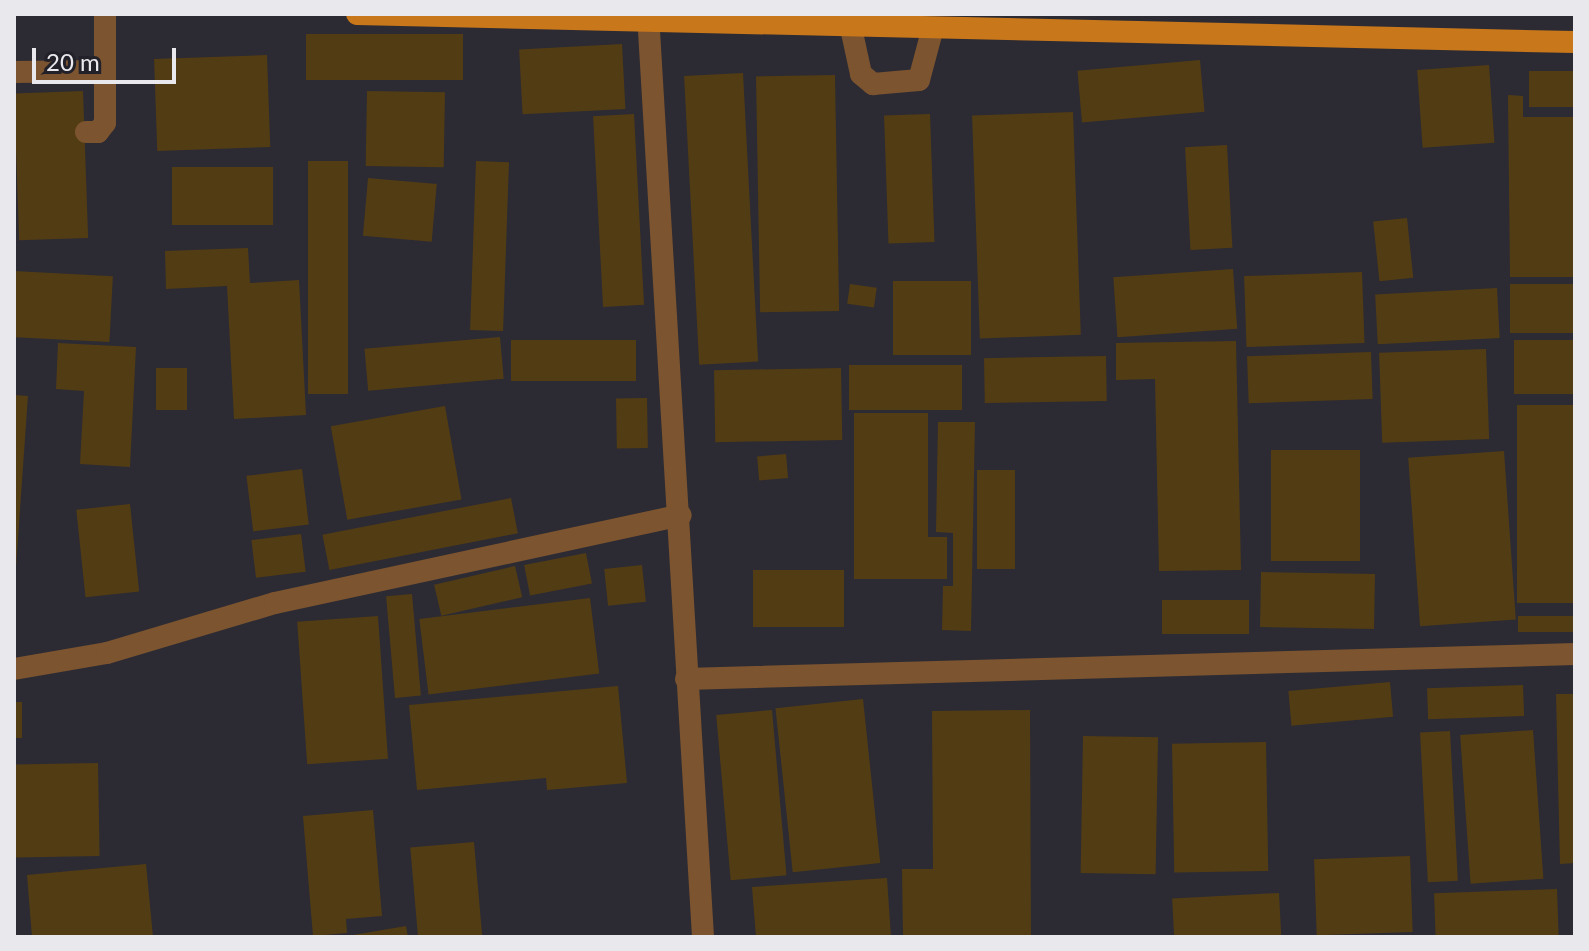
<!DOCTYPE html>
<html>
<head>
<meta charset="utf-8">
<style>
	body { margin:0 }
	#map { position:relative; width:1589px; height:951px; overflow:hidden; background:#2c2b33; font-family:Lato,sans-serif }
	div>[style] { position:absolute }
	.building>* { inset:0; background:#523c14; transform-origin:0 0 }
	.service>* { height:22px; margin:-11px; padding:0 11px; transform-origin:11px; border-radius:11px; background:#7c542f }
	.minor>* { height:22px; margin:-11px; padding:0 11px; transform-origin:11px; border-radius:11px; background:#7c542f }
	.primary>* { height:22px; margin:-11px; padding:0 11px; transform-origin:11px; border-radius:11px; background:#c9771b }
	span { translate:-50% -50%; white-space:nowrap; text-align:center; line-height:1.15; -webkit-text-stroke:6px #222129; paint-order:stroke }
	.frame { position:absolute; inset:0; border:16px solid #e8e8ed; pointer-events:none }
	.scale { position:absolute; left:32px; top:48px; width:144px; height:36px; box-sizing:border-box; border:4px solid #e8e8ed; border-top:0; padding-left:10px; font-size:24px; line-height:28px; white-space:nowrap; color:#e8e8ed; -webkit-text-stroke:6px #222129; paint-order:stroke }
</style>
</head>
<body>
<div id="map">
	<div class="building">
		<i style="left:463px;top:34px;width:46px;height:157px;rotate:90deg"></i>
		<i style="left:622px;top:44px;width:65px;height:103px;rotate:87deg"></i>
		<i style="left:267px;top:55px;width:92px;height:113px;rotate:88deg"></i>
		<i style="left:1200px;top:60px;width:52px;height:123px;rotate:85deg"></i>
		<i style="left:1489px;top:65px;width:78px;height:72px;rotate:86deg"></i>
		<i style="left:1575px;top:71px;width:36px;height:46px;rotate:90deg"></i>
		<i style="left:743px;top:73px;width:289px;height:59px;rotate:87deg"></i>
		<i style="left:835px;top:75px;width:236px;height:79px;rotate:89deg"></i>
		<i style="left:83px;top:91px;width:147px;height:69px;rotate:88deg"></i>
		<i style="left:367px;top:91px;width:78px;height:75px;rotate:1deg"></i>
		<i style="clip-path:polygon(1508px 95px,1523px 96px,1523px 117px,1575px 117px,1575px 277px,1510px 277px)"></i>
		<i style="left:1073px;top:112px;width:223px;height:101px;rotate:88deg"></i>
		<i style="left:634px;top:114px;width:191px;height:41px;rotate:87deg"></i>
		<i style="left:930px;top:114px;width:128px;height:46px;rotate:88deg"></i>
		<i style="left:1227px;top:145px;width:103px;height:42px;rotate:87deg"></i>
		<i style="left:308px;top:161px;width:40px;height:233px"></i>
		<i style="left:476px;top:161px;width:33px;height:169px;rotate:2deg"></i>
		<i style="left:273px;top:167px;width:58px;height:101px;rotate:90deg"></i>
		<i style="left:368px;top:178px;width:69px;height:58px;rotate:5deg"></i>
		<i style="left:1407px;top:218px;width:60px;height:34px;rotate:84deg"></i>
		<i style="clip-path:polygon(248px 248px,250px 283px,299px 280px,306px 415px,234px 419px,227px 286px,166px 289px,165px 251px)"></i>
		<i style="left:1233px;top:269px;width:60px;height:120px;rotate:86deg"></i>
		<i style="left:14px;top:271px;width:99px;height:66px;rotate:3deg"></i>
		<i style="left:1362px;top:272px;width:71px;height:118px;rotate:88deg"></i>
		<i style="left:971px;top:281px;width:74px;height:78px;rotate:90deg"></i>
		<i style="left:850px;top:284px;width:27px;height:20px;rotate:8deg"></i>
		<i style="left:1575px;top:284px;width:49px;height:65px;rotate:90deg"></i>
		<i style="left:1497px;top:288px;width:50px;height:122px;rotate:87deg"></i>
		<i style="left:500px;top:337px;width:42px;height:136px;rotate:85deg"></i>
		<i style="left:511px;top:340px;width:125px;height:41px"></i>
		<i style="left:1575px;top:340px;width:54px;height:61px;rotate:90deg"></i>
		<i style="clip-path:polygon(1236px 341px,1241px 570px,1159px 571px,1155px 379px,1116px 380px,1116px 343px)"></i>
		<i style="clip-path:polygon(58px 343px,136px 347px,130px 467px,80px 464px,84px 391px,56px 389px)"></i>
		<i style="left:1486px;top:349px;width:90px;height:107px;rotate:88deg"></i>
		<i style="left:1371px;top:352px;width:47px;height:124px;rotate:88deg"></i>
		<i style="left:1106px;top:356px;width:45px;height:122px;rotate:89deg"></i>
		<i style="left:849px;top:365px;width:113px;height:45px"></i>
		<i style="left:156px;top:368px;width:31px;height:42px"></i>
		<i style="left:841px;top:368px;width:72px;height:127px;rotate:89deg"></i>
		<i style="left:14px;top:395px;width:14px;height:228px;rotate:4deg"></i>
		<i style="left:647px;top:398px;width:50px;height:31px;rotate:89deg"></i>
		<i style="left:1575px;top:405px;width:198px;height:58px;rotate:90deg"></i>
		<i style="left:445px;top:406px;width:95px;height:116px;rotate:80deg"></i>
		<i style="clip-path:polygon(854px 413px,928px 413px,928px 537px,947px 537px,947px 579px,854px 579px)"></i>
		<i style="clip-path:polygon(938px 422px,975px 422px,971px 631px,942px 630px,943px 586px,953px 586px,953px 533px,936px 532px)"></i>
		<i style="left:1360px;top:450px;width:111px;height:89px;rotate:90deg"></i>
		<i style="left:1504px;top:451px;width:169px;height:96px;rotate:86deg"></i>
		<i style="left:786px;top:454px;width:24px;height:29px;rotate:85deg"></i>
		<i style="left:302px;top:469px;width:56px;height:56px;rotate:83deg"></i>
		<i style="left:977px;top:470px;width:38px;height:99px"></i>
		<i style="left:511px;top:498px;width:36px;height:192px;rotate:79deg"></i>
		<i style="left:130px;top:504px;width:88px;height:54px;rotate:84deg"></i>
		<i style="left:301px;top:534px;width:38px;height:50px;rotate:83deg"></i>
		<i style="left:586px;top:553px;width:31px;height:63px;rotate:79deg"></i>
		<i style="left:642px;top:565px;width:37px;height:38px;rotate:84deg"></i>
		<i style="left:515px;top:566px;width:32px;height:83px;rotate:77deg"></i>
		<i style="left:753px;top:570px;width:91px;height:57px"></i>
		<i style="left:1261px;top:572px;width:114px;height:55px;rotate:1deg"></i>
		<i style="left:412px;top:594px;width:102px;height:26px;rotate:85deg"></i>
		<i style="left:590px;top:598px;width:76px;height:172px;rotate:83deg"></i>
		<i style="left:1162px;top:600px;width:87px;height:34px"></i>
		<i style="left:378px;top:616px;width:143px;height:81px;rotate:86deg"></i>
		<i style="left:1575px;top:616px;width:16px;height:57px;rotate:90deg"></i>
		<i style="left:1390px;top:682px;width:35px;height:102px;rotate:85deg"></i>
		<i style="left:1523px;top:685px;width:31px;height:96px;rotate:88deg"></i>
		<i style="clip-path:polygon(618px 686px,627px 783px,547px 790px,546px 778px,417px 790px,409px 705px)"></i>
		<i style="clip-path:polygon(1556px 694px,1575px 694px,1575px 863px,1560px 864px)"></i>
		<i style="left:863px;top:699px;width:165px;height:88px;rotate:84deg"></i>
		<i style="left:14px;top:702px;width:8px;height:36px"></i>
		<i style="left:772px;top:710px;width:166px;height:56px;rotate:85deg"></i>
		<i style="clip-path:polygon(1030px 710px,1031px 937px,903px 937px,902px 869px,933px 869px,932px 711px)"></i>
		<i style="left:1533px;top:730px;width:149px;height:73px;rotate:86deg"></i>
		<i style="left:1450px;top:731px;width:150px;height:30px;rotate:87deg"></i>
		<i style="left:1083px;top:736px;width:75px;height:137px;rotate:1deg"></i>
		<i style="left:1266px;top:742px;width:129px;height:94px;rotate:89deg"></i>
		<i style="left:98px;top:763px;width:93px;height:84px;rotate:89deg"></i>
		<i style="clip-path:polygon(373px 810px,382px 916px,346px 919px,347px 933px,313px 936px,303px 816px)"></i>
		<i style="left:474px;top:842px;width:95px;height:64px;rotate:85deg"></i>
		<i style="left:1410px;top:856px;width:76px;height:96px;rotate:88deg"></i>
		<i style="clip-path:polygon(146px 864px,153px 937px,32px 937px,27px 875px)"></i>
		<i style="clip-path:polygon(887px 878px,891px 937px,756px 937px,752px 887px)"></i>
		<i style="left:1557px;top:889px;width:48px;height:123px;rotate:88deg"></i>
		<i style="left:1279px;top:893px;width:44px;height:107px;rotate:87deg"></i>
		<i style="clip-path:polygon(406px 926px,408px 937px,354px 937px,353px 935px)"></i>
	</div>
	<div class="service">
		<i style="left:851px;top:28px;width:47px;rotate:77.7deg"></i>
		<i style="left:861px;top:74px;width:16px;rotate:40deg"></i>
		<i style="left:873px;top:84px;width:46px;rotate:-5deg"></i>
		<i style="left:919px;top:80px;width:51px;rotate:-75.1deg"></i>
		<i style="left:14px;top:72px;width:90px;rotate:-0.6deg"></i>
		<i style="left:86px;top:132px;width:12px"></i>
		<i style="left:98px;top:132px;width:11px;rotate:-52deg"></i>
		<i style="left:105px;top:123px;width:109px;rotate:-90deg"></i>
	</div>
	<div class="minor">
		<i style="left:648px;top:14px;width:925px;rotate:86.59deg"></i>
		<i style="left:14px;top:669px;width:94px;rotate:-9.8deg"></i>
		<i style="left:107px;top:653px;width:175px;rotate:-16.6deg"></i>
		<i style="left:275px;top:603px;width:415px;rotate:-12.2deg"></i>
		<i style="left:686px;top:679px;width:889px;rotate:-1.61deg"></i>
	</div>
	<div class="primary">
		<i style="left:357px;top:14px;width:1218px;rotate:1.32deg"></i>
	</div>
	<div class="frame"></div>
	<div class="scale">20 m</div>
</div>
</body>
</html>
